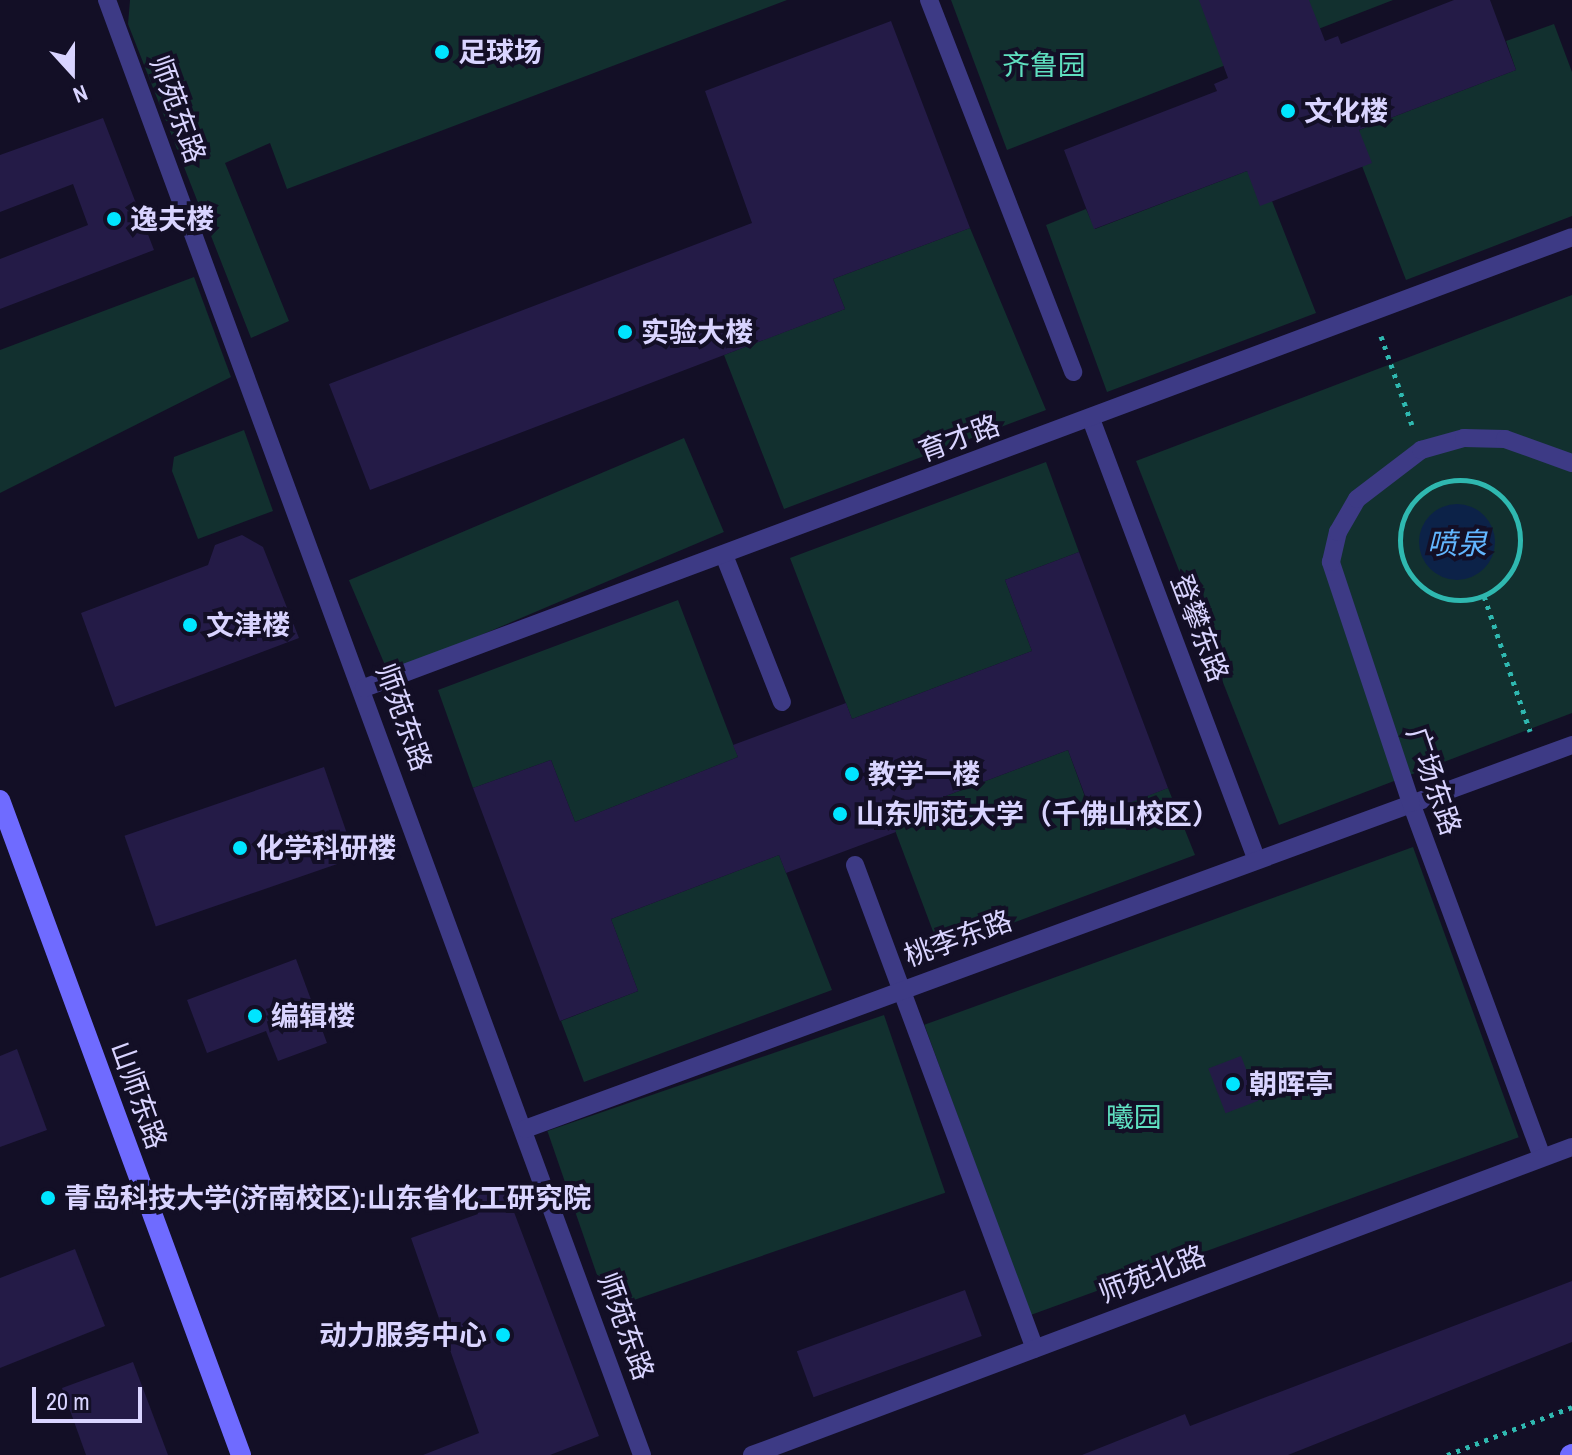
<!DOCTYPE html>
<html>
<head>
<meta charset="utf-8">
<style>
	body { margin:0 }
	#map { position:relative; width:1572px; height:1455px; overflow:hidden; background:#130f26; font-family:"Archivo Narrow","Noto Sans SC",sans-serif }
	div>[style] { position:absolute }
	.green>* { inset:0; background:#12302f; transform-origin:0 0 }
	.water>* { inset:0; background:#0c2248 }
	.round { border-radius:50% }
	.building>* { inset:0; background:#241b47; transform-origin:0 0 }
	.path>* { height:5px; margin-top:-2.5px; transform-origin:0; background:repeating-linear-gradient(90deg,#2fb8b0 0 4px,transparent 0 10px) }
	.path>.ring { margin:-2.5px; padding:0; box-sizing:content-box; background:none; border:5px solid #2fb8b0; border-radius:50% }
	.service>* { height:18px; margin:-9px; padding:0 9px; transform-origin:9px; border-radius:9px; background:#3d3a85 }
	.secondary>* { height:20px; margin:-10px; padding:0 10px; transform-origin:10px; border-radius:10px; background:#6f6bff }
	.dots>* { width:22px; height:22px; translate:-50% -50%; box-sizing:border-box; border:4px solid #130f26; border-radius:50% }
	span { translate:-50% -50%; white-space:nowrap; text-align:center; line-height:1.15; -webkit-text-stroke:8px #130f26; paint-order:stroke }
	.poi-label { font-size:28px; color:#d9d4ff; font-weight:700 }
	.left { translate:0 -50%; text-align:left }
	.right { translate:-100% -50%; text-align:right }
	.park-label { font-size:28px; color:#5fe0c0 }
	.street-label { font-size:28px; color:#d9d4ff }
	.water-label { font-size:30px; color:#62b6ff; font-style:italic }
	.north { position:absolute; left:32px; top:32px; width:80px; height:80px; -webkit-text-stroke:6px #130f26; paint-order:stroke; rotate:159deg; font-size:22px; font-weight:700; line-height:32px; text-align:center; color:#d9d4ff }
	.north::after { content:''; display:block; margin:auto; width:28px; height:36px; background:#d9d4ff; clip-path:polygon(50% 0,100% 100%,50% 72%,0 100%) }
	.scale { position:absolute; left:32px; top:1387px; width:110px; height:36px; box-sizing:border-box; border:4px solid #d9d4ff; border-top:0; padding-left:10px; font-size:24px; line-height:28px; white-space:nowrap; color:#d9d4ff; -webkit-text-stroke:6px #130f26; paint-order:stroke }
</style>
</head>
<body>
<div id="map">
	<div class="green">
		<i style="clip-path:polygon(130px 0,787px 0,287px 189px,270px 143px,225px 163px,289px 321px,251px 338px,128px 24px)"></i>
		<i style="clip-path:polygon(951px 0,1393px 0,1007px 150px)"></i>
		<i style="clip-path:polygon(1554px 24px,1572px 72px,1572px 216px,1406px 280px,1362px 166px,1359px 130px,1516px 70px,1506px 41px)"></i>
		<i style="clip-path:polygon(1247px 171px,1272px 201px,1316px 313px,1107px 392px,1046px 225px,1086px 209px,1095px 229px)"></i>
		<i style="clip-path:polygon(970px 228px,1046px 410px,784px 509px,724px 355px,845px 309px,833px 279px)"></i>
		<i style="clip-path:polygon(194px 277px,231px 377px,0 493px,0 350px)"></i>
		<i style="clip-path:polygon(1572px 295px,1572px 713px,1279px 825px,1136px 461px)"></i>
		<i style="clip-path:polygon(244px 430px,273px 511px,198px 539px,172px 471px,174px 457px)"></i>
		<i style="left:684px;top:438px;width:102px;height:364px;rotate:67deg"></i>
		<i style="clip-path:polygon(1046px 462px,1079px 552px,1005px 580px,1032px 651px,852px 719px,790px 558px)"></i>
		<i style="clip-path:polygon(678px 600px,738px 757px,575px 822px,551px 760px,473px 788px,438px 690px)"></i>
		<i style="clip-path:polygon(1068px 750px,1092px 816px,1168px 788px,1195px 855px,940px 950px,890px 817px)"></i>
		<i style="left:1413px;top:847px;width:309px;height:520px;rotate:70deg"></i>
		<i style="clip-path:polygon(779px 855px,832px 990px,584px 1082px,561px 1021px,638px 991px,611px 919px)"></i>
		<i style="left:884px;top:1015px;width:188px;height:356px;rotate:71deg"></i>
	</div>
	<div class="water">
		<i class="round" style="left:1419px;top:504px;width:76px;height:76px"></i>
	</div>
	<div class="building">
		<i style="clip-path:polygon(1199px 0,1309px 0,1325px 41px,1338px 36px,1341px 44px,1454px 0,1490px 0,1516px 70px,1359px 130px,1372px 163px,1260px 206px,1247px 171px,1094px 229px,1064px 150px,1217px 91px,1214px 84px,1228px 78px)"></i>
		<i style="clip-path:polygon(891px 21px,970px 228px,833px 279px,845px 309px,370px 490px,329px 384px,752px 223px,705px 91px)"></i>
		<i style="clip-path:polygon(103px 118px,154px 250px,0 309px,0 259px,88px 225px,73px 184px,0 212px,0 155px)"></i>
		<i style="clip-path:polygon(242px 535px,263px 547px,299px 638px,115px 707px,81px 613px,208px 565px,215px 545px)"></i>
		<i style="clip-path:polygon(1079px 552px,1168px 788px,1093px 817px,1068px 750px,890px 817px,896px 832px,786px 873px,779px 855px,611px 919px,638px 991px,560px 1021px,473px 788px,551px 760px,575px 822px,738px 757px,733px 745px,846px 703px,852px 719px,1032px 651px,1005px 580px)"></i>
		<i style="left:324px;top:767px;width:96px;height:211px;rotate:71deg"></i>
		<i style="clip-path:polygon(296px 959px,327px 1043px,278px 1061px,266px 1031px,207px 1053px,187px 1000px)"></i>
		<i style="clip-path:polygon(17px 1049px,47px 1130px,0 1147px,0 1056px)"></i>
		<i style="left:1241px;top:1056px;width:48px;height:35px;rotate:69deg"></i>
		<i style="clip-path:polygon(503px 1183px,599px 1436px,550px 1455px,423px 1455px,479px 1433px,411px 1238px,478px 1214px,469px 1195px)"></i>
		<i style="clip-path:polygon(75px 1249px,105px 1326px,0 1368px,0 1278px)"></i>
		<i style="clip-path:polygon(1572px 1281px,1572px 1342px,1288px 1455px,1082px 1455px,1185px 1414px,1190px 1426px)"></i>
		<i style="left:965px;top:1290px;width:49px;height:179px;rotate:70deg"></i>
		<i style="clip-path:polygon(133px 1362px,168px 1455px,86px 1455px,62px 1388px)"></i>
	</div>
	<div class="path">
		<i style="left:1381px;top:336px;width:94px;rotate:70.8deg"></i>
		<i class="ring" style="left:1400px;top:480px;width:115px;height:115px"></i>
		<i style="left:1484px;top:596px;width:143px;rotate:71.2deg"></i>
		<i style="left:376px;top:859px;width:18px;rotate:-19deg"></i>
		<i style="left:1447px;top:1455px;width:134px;rotate:-21deg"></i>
	</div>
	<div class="service">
		<i style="left:107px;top:0;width:1550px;rotate:69.81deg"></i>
		<i style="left:929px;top:0;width:399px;rotate:68.8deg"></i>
		<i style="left:1091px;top:419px;width:468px;rotate:69.4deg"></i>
		<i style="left:724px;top:555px;width:158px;rotate:68.5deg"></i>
		<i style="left:364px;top:688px;width:1289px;rotate:-20.47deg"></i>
		<i style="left:855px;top:865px;width:516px;rotate:69.6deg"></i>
		<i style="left:525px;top:1129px;width:1115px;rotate:-20.14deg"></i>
		<i style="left:1542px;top:1157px;width:377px;rotate:-110.3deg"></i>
		<i style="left:1411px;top:803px;width:254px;rotate:-108.4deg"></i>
		<i style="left:1331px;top:562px;width:31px;rotate:-77deg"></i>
		<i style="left:1338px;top:532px;width:38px;rotate:-60deg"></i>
		<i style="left:1357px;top:499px;width:81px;rotate:-37.4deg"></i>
		<i style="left:1421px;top:450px;width:45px;rotate:-15.6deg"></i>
		<i style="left:1464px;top:438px;width:41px;rotate:1.4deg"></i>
		<i style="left:1505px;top:439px;width:71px;rotate:19.7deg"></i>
		<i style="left:752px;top:1455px;width:876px;rotate:-20.59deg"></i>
	</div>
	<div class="secondary">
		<i style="left:0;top:800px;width:698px;rotate:69.8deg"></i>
		<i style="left:1570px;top:1455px;width:2px;rotate:-27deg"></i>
	</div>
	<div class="dots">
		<i style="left:442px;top:52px;background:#00e5ff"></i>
		<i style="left:1288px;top:111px;background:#00e5ff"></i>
		<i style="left:114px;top:219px;background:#00e5ff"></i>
		<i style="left:625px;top:332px;background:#00e5ff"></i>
		<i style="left:190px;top:625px;background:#00e5ff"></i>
		<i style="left:852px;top:774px;background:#00e5ff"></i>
		<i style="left:840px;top:814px;background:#00e5ff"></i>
		<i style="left:240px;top:848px;background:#00e5ff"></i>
		<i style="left:255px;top:1016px;background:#00e5ff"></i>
		<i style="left:1233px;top:1084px;background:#00e5ff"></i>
		<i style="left:48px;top:1198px;background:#00e5ff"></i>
		<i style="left:503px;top:1335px;background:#00e5ff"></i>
	</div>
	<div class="poi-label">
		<span class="left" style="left:458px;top:52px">足球场</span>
		<span class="left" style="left:1304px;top:111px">文化楼</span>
		<span class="left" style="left:130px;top:219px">逸夫楼</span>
		<span class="left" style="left:641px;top:332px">实验大楼</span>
		<span class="left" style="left:206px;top:625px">文津楼</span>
		<span class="left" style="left:868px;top:774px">教学一楼</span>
		<span class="left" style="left:856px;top:814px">山东师范大学（千佛山校区）</span>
		<span class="left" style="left:256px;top:848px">化学科研楼</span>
		<span class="left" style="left:271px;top:1016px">编辑楼</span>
		<span class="left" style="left:1249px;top:1084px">朝晖亭</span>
		<span class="left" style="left:64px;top:1198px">青岛科技大学(济南校区):山东省化工研究院</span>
		<span class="right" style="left:487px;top:1335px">动力服务中心</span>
	</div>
	<div class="park-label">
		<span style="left:1044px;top:65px">齐鲁园</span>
		<span style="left:1134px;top:1117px">曦园</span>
	</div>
	<div class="street-label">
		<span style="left:178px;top:109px;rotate:70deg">师苑东路</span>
		<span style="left:959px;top:438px;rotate:-20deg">育才路</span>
		<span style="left:1200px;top:628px;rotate:69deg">登攀东路</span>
		<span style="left:404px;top:717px;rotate:70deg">师苑东路</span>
		<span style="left:1434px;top:781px;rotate:71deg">广场东路</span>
		<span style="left:958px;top:938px;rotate:-20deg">桃李东路</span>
		<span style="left:139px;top:1095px;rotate:70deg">山师东路</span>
		<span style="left:1152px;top:1274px;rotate:-21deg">师苑北路</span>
		<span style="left:626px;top:1326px;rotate:70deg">师苑东路</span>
	</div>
	<div class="water-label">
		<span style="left:1457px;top:543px">喷泉</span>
	</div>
	<div class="north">N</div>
	<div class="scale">20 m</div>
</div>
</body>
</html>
